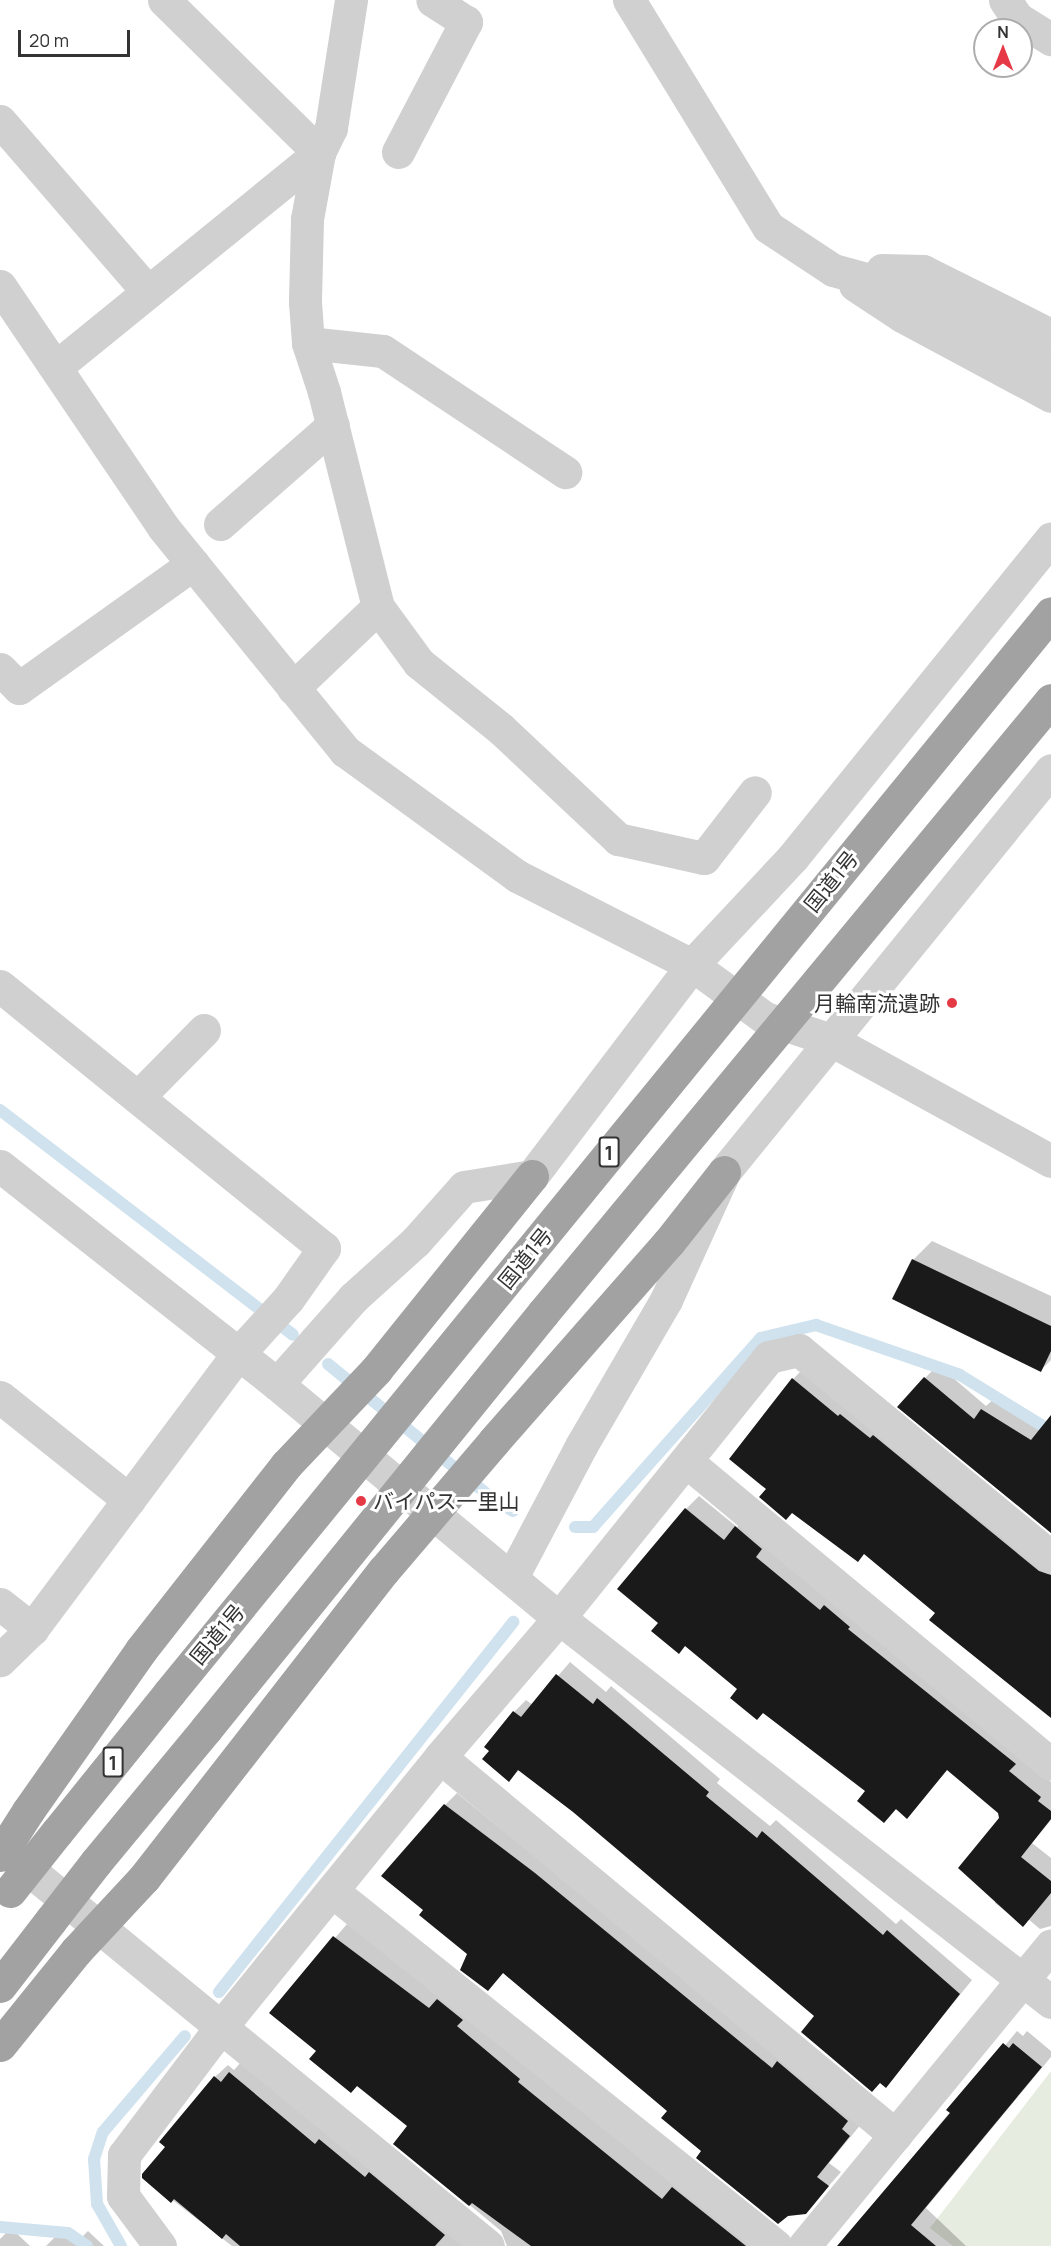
<!DOCTYPE html>
<html>
<head>
<meta charset="utf-8">
<style>
	body { margin:0 }
	#map { position:relative; width:1051px; height:2246px; overflow:hidden; background:#fff; font-family:Manrope,"Noto Sans JP",sans-serif }
	div>[style] { position:absolute }
	.green>* { inset:0; background:#e6ecdf }
	.shadow>* { inset:0; background:#0003 }
	.stream>* { height:12px; margin:-6px; padding:0 6px; transform-origin:6px; border-radius:6px; background:#cfe2ee }
	.building>* { inset:0; background:#1a1a1a }
	.minor>* { height:33px; margin:-16.5px; padding:0 16.5px; transform-origin:16.5px; border-radius:16.5px; background:#d0d0d0 }
	.tertiary>* { height:33px; margin:-16.5px; padding:0 16.5px; transform-origin:16.5px; border-radius:16.5px; background:#d0d0d0 }
	.trunk>* { height:33px; margin:-16.5px; padding:0 16.5px; transform-origin:16.5px; border-radius:16.5px; background:#a2a2a2 }
	.trunk-bridge>* { height:33px; margin:-16.5px; padding:0 16.5px; transform-origin:16.5px; border-radius:16.5px; background:#a2a2a2 }
	.dots>* { width:16px; height:16px; translate:-50% -50%; box-sizing:border-box; border:3px solid #fff; border-radius:50% }
	span { translate:-50% -50%; white-space:nowrap; text-align:center; line-height:1.15; -webkit-text-stroke:6px #fff; paint-order:stroke }
	.shield-label span { padding:2px 4px; background:#fff; border:2px solid; border-radius:4px; -webkit-text-stroke-width:0 }
	.shield-label { font-size:20px; color:#333; font-weight:700 }
	.street-label { font-size:21px; color:#333 }
	.poi-label { font-size:21px; color:#333 }
	.right { translate:-100% -50%; text-align:right }
	.left { translate:0 -50%; text-align:left }
	.north { position:absolute; left:973px; top:18px; width:60px; height:60px; box-sizing:border-box; background:#fff; border:2px solid #adadad; border-radius:50%; rotate:0deg; font-size:16px; font-weight:700; line-height:24px; text-align:center; color:#333 }
	.north::after { content:''; display:block; margin:auto; width:21px; height:27px; background:#e63946; clip-path:polygon(50% 0,100% 100%,50% 72%,0 100%) }
	.scale { position:absolute; left:18px; top:30px; width:112px; height:27px; box-sizing:border-box; border:3px solid #333; border-top:0; padding-left:8px; font-size:18px; line-height:21px; white-space:nowrap; color:#333; -webkit-text-stroke:4px #fff; paint-order:stroke }
</style>
</head>
<body>
<div id="map">
	<div class="green">
		<i style="clip-path:polygon(1051px 2071px,1051px 2246px,953px 2246px,930px 2228px)"></i>
	</div>
	<div class="shadow">
		<i style="clip-path:polygon(932px 1241px,1051px 1296px,1051px 1360px,1041px 1370px,913px 1260px)"></i>
		<i style="clip-path:polygon(938px 1365px,986px 1406px,996px 1397px,1045px 1428px,1051px 1424px,1051px 1531px,925px 1378px)"></i>
		<i style="clip-path:polygon(806px 1366px,1051px 1558px,1051px 1716px,938px 1612px,864px 1553px,768px 1489px,793px 1379px)"></i>
		<i style="clip-path:polygon(699px 1496px,737px 1527px,749px 1515px,1051px 1782px,1051px 1820px,1032px 1843px,1051px 1858px,1051px 1926px,1040px 1929px,1028px 1919px,1023px 1925px,995px 1903px,1000px 1812px,948px 1769px,907px 1817px,868px 1791px,660px 1622px,686px 1509px)"></i>
		<i style="clip-path:polygon(570px 1662px,606px 1692px,611px 1686px,720px 1779px,717px 1783px,770px 1826px,776px 1820px,896px 1924px,901px 1919px,972px 1980px,886px 2086px,816px 2016px,574px 1811px,519px 1770px,509px 1780px,514px 1712px,526px 1700px,533px 1705px)"></i>
		<i style="clip-path:polygon(457px 1793px,862px 2123px,829px 2163px,841px 2172px,805px 2213px,788px 2214px,704px 2151px,669px 2111px,504px 1972px,488px 1989px,469px 1953px,425px 1910px,445px 1805px)"></i>
		<i style="clip-path:polygon(347px 1924px,442px 1995px,755px 2246px,507px 2246px,501px 2231px,395px 2143px,409px 2126px,271px 2013px)"></i>
		<i style="clip-path:polygon(1017px 2031px,1023px 2036px,1027px 2031px,1051px 2051px,1051px 2057px,926px 2208px,966px 2246px,839px 2246px)"></i>
		<i style="clip-path:polygon(243px 2060px,487px 2246px,232px 2246px,144px 2178px,215px 2077px,228px 2065px,234px 2070px)"></i>
		<i style="clip-path:polygon(11px 2228px,30px 2246px,0 2246px,0 2239px)"></i>
		<i style="clip-path:polygon(62px 2230px,76px 2243px,88px 2231px,104px 2246px,46px 2246px)"></i>
	</div>
	<div class="stream">
		<i style="left:0;top:1110px;width:369px;rotate:37.5deg"></i>
		<i style="left:328px;top:1364px;width:215px;rotate:39.3deg"></i>
		<i style="left:494px;top:1500px;width:22px;rotate:30deg"></i>
		<i style="left:575px;top:1527px;width:18px"></i>
		<i style="left:593px;top:1527px;width:253px;rotate:-48.4deg"></i>
		<i style="left:761px;top:1338px;width:57px;rotate:-13.3deg"></i>
		<i style="left:816px;top:1325px;width:152px;rotate:19.1deg"></i>
		<i style="left:960px;top:1375px;width:107px;rotate:31.6deg"></i>
		<i style="left:219px;top:1992px;width:473px;rotate:-51.5deg"></i>
		<i style="left:0;top:2227px;width:68px;rotate:5deg"></i>
		<i style="left:68px;top:2233px;width:23px;rotate:34deg"></i>
		<i style="left:121px;top:2246px;width:48px;rotate:-119.7deg"></i>
		<i style="left:97px;top:2204px;width:45px;rotate:-93.8deg"></i>
		<i style="left:94px;top:2159px;width:28px;rotate:-72deg"></i>
		<i style="left:103px;top:2132px;width:126px;rotate:-49.5deg"></i>
	</div>
	<div class="building">
		<i style="clip-path:polygon(912px 1259px,1051px 1326px,1051px 1351px,1041px 1372px,892px 1299px)"></i>
		<i style="clip-path:polygon(924px 1377px,974px 1419px,981px 1409px,1031px 1440px,1051px 1415px,1051px 1533px,897px 1407px)"></i>
		<i style="clip-path:polygon(792px 1378px,838px 1416px,840px 1414px,870px 1438px,873px 1435px,1039px 1571px,1051px 1575px,1051px 1718px,929px 1620px,935px 1613px,864px 1554px,858px 1562px,792px 1513px,786px 1520px,759px 1497px,766px 1489px,729px 1459px)"></i>
		<i style="clip-path:polygon(685px 1508px,724px 1540px,735px 1526px,762px 1549px,756px 1557px,820px 1610px,824px 1605px,850px 1627px,848px 1629px,1016px 1764px,1009px 1771px,1041px 1797px,1038px 1801px,1051px 1811px,1051px 1819px,1021px 1857px,1051px 1881px,1051px 1893px,1023px 1927px,958px 1868px,999px 1818px,998px 1813px,947px 1770px,907px 1819px,896px 1809px,884px 1823px,857px 1801px,865px 1791px,763px 1713px,757px 1720px,730px 1698px,737px 1689px,685px 1646px,679px 1654px,651px 1631px,658px 1623px,617px 1589px)"></i>
		<i style="clip-path:polygon(556px 1674px,593px 1704px,597px 1698px,709px 1792px,706px 1796px,757px 1838px,762px 1831px,883px 1935px,887px 1930px,960px 1994px,886px 2088px,880px 2083px,872px 2092px,801px 2032px,814px 2016px,573px 1812px,518px 1770px,509px 1782px,482px 1759px,489px 1751px,484px 1747px,513px 1711px,521px 1717px)"></i>
		<i style="clip-path:polygon(444px 1804px,535px 1873px,772px 2068px,777px 2061px,848px 2121px,842px 2129px,850px 2136px,817px 2177px,829px 2186px,806px 2214px,788px 2216px,778px 2224px,696px 2158px,701px 2151px,661px 2118px,667px 2111px,503px 1973px,488px 1991px,460px 1970px,467px 1954px,419px 1915px,423px 1910px,381px 1876px)"></i>
		<i style="clip-path:polygon(333px 1936px,429px 2008px,437px 1999px,463px 2020px,457px 2026px,520px 2079px,518px 2082px,662px 2199px,672px 2187px,746px 2246px,531px 2246px,472px 2203px,469px 2206px,393px 2144px,407px 2126px,357px 2086px,351px 2093px,309px 2059px,316px 2051px,269px 2013px)"></i>
		<i style="clip-path:polygon(1003px 2043px,1009px 2048px,1013px 2043px,1042px 2067px,911px 2225px,936px 2246px,837px 2246px,950px 2113px,946px 2110px)"></i>
		<i style="clip-path:polygon(229px 2072px,315px 2144px,319px 2139px,365px 2177px,369px 2172px,445px 2235px,435px 2246px,240px 2246px,226px 2234px,222px 2239px,174px 2199px,171px 2203px,142px 2178px,142px 2174px,165px 2147px,159px 2142px,214px 2076px,221px 2082px)"></i>
	</div>
	<div class="minor">
		<i style="left:164px;top:0;width:218px;rotate:44.6deg"></i>
		<i style="left:351px;top:0;width:130px;rotate:98.9deg"></i>
		<i style="left:331px;top:128px;width:28px;rotate:116deg"></i>
		<i style="left:319px;top:153px;width:67px;rotate:100.3deg"></i>
		<i style="left:307px;top:219px;width:83px;rotate:91.4deg"></i>
		<i style="left:305px;top:302px;width:41px;rotate:85.8deg"></i>
		<i style="left:308px;top:343px;width:52px;rotate:71.9deg"></i>
		<i style="left:324px;top:392px;width:222px;rotate:75.9deg"></i>
		<i style="left:378px;top:607px;width:69px;rotate:53.8deg"></i>
		<i style="left:419px;top:663px;width:105px;rotate:38.8deg"></i>
		<i style="left:501px;top:729px;width:161px;rotate:43.2deg"></i>
		<i style="left:618px;top:839px;width:88px;rotate:12.5deg"></i>
		<i style="left:704px;top:858px;width:83px;rotate:-52.3deg"></i>
		<i style="left:629px;top:0;width:266px;rotate:58.5deg"></i>
		<i style="left:768px;top:227px;width:78px;rotate:33.5deg"></i>
		<i style="left:833px;top:270px;width:81px;rotate:15.1deg"></i>
		<i style="left:911px;top:291px;width:160px;rotate:28.8deg"></i>
		<i style="left:1005px;top:0;width:22px;rotate:56deg"></i>
		<i style="left:1017px;top:18px;width:40px;rotate:32deg"></i>
		<i style="left:0;top:121px;width:226px;rotate:49.1deg"></i>
		<i style="left:398px;top:152px;width:147px;rotate:-62.4deg"></i>
		<i style="left:466px;top:22px;width:40px;rotate:-147.1deg"></i>
		<i style="left:882px;top:270px;width:41px;rotate:1.4deg"></i>
		<i style="left:923px;top:271px;width:143px;rotate:26.6deg"></i>
		<i style="left:855px;top:285px;width:56px;rotate:33.4deg"></i>
		<i style="left:902px;top:316px;width:169px;rotate:28.2deg"></i>
		<i style="left:308px;top:343px;width:75px;rotate:6.1deg"></i>
		<i style="left:383px;top:351px;width:219px;rotate:33.6deg"></i>
		<i style="left:57px;top:366px;width:338px;rotate:-39.1deg"></i>
		<i style="left:220px;top:524px;width:150px;rotate:-41.2deg"></i>
		<i style="left:0;top:669px;width:27px;rotate:45deg"></i>
		<i style="left:19px;top:688px;width:214px;rotate:-35.5deg"></i>
		<i style="left:293px;top:688px;width:117px;rotate:-43.6deg"></i>
		<i style="left:0;top:986px;width:417px;rotate:39deg"></i>
		<i style="left:324px;top:1248px;width:62px;rotate:125.2deg"></i>
		<i style="left:288px;top:1299px;width:76px;rotate:132.3deg"></i>
		<i style="left:237px;top:1355px;width:342px;rotate:126.8deg"></i>
		<i style="left:32px;top:1629px;width:45px;rotate:135.9deg"></i>
		<i style="left:138px;top:1097px;width:94px;rotate:-45.4deg"></i>
		<i style="left:277px;top:1384px;width:115px;rotate:-48.5deg"></i>
		<i style="left:353px;top:1298px;width:85px;rotate:-42.1deg"></i>
		<i style="left:416px;top:1241px;width:72px;rotate:-48.4deg"></i>
		<i style="left:464px;top:1187px;width:69px;rotate:-9.2deg"></i>
		<i style="left:532px;top:1176px;width:265px;rotate:-52.8deg"></i>
		<i style="left:692px;top:965px;width:148px;rotate:-46.9deg"></i>
		<i style="left:793px;top:857px;width:410px;rotate:-51deg"></i>
		<i style="left:0;top:1397px;width:165px;rotate:38.6deg"></i>
		<i style="left:686px;top:1461px;width:474px;rotate:39.7deg"></i>
		<i style="left:512px;top:1577px;width:148px;rotate:-62.2deg"></i>
		<i style="left:581px;top:1446px;width:169px;rotate:-59.8deg"></i>
		<i style="left:666px;top:1300px;width:141px;rotate:-65.6deg"></i>
		<i style="left:724px;top:1172px;width:518px;rotate:-50.87deg"></i>
		<i style="left:0;top:1604px;width:41px;rotate:38deg"></i>
		<i style="left:440px;top:1757px;width:592px;rotate:39.72deg"></i>
		<i style="left:6px;top:1851px;width:623px;rotate:39.33deg"></i>
		<i style="left:332px;top:1891px;width:568px;rotate:38.64deg"></i>
		<i style="left:160px;top:2246px;width:62px;rotate:-126.5deg"></i>
		<i style="left:123px;top:2196px;width:41px;rotate:-88.6deg"></i>
		<i style="left:124px;top:2155px;width:159px;rotate:-52.9deg"></i>
		<i style="left:220px;top:2028px;width:349px;rotate:-50.9deg"></i>
		<i style="left:440px;top:1757px;width:183px;rotate:-49.4deg"></i>
		<i style="left:559px;top:1618px;width:335px;rotate:-51.2deg"></i>
		<i style="left:769px;top:1357px;width:31px;rotate:-13deg"></i>
		<i style="left:799px;top:1350px;width:326px;rotate:39.4deg"></i>
		<i style="left:804px;top:2246px;width:389px;rotate:-50.6deg"></i>
	</div>
	<div class="tertiary">
		<i style="left:0;top:286px;width:291px;rotate:55.9deg"></i>
		<i style="left:163px;top:527px;width:289px;rotate:50.9deg"></i>
		<i style="left:345px;top:751px;width:213px;rotate:36deg"></i>
		<i style="left:517px;top:876px;width:196px;rotate:27deg"></i>
		<i style="left:692px;top:965px;width:90px;rotate:36deg"></i>
		<i style="left:765px;top:1018px;width:70px;rotate:18.4deg"></i>
		<i style="left:831px;top:1040px;width:251px;rotate:28.8deg"></i>
		<i style="left:0;top:1166px;width:352px;rotate:38.2deg"></i>
		<i style="left:277px;top:1384px;width:366px;rotate:39.7deg"></i>
		<i style="left:559px;top:1618px;width:624px;rotate:37.97deg"></i>
	</div>
	<div class="trunk">
		<i style="left:376px;top:1370px;width:249px;rotate:-51.2deg"></i>
		<i style="left:494px;top:1441px;width:265px;rotate:-48.7deg"></i>
		<i style="left:669px;top:1242px;width:89px;rotate:-51.8deg"></i>
		<i style="left:28px;top:1811px;width:197px;rotate:-54.9deg"></i>
		<i style="left:141px;top:1650px;width:235px;rotate:-51.9deg"></i>
		<i style="left:57px;top:1832px;width:179px;rotate:-51.1deg"></i>
		<i style="left:96px;top:1862px;width:173px;rotate:-50.4deg"></i>
		<i style="left:144px;top:1878px;width:390px;rotate:-52.1deg"></i>
		<i style="left:0;top:1986px;width:83px;rotate:-52.3deg"></i>
		<i style="left:0;top:2045px;width:121px;rotate:-51deg"></i>
	</div>
	<div class="trunk-bridge">
		<i style="left:286px;top:1465px;width:131px;rotate:-46.5deg"></i>
		<i style="left:384px;top:1570px;width:170px;rotate:-49.5deg"></i>
		<i style="left:169px;top:1693px;width:1394px;rotate:-50.76deg"></i>
		<i style="left:206px;top:1729px;width:535px;rotate:-50.99deg"></i>
		<i style="left:543px;top:1313px;width:796px;rotate:-50.35deg"></i>
		<i style="left:0;top:1855px;width:52px;rotate:-57.5deg"></i>
		<i style="left:10px;top:1891px;width:75px;rotate:-51.5deg"></i>
		<i style="left:51px;top:1920px;width:73px;rotate:-52.2deg"></i>
		<i style="left:76px;top:1951px;width:100px;rotate:-47deg"></i>
	</div>
	<div class="dots">
		<i style="left:952px;top:1003px;background:#e63946"></i>
		<i style="left:361px;top:1501px;background:#e63946"></i>
	</div>
	<div class="shield-label">
		<span style="left:609px;top:1152px">1</span>
		<span style="left:113px;top:1762px">1</span>
	</div>
	<div class="street-label">
		<span style="left:831px;top:881px;rotate:-51deg">国道1号</span>
		<span style="left:525px;top:1258px;rotate:-51deg">国道1号</span>
		<span style="left:217px;top:1634px;rotate:-50deg">国道1号</span>
	</div>
	<div class="poi-label">
		<span class="right" style="left:940px;top:1003px">月輪南流遺跡</span>
		<span class="left" style="left:373px;top:1501px">バイパス一里山</span>
	</div>
	<div class="north">N</div>
	<div class="scale">20 m</div>
</div>
</body>
</html>
